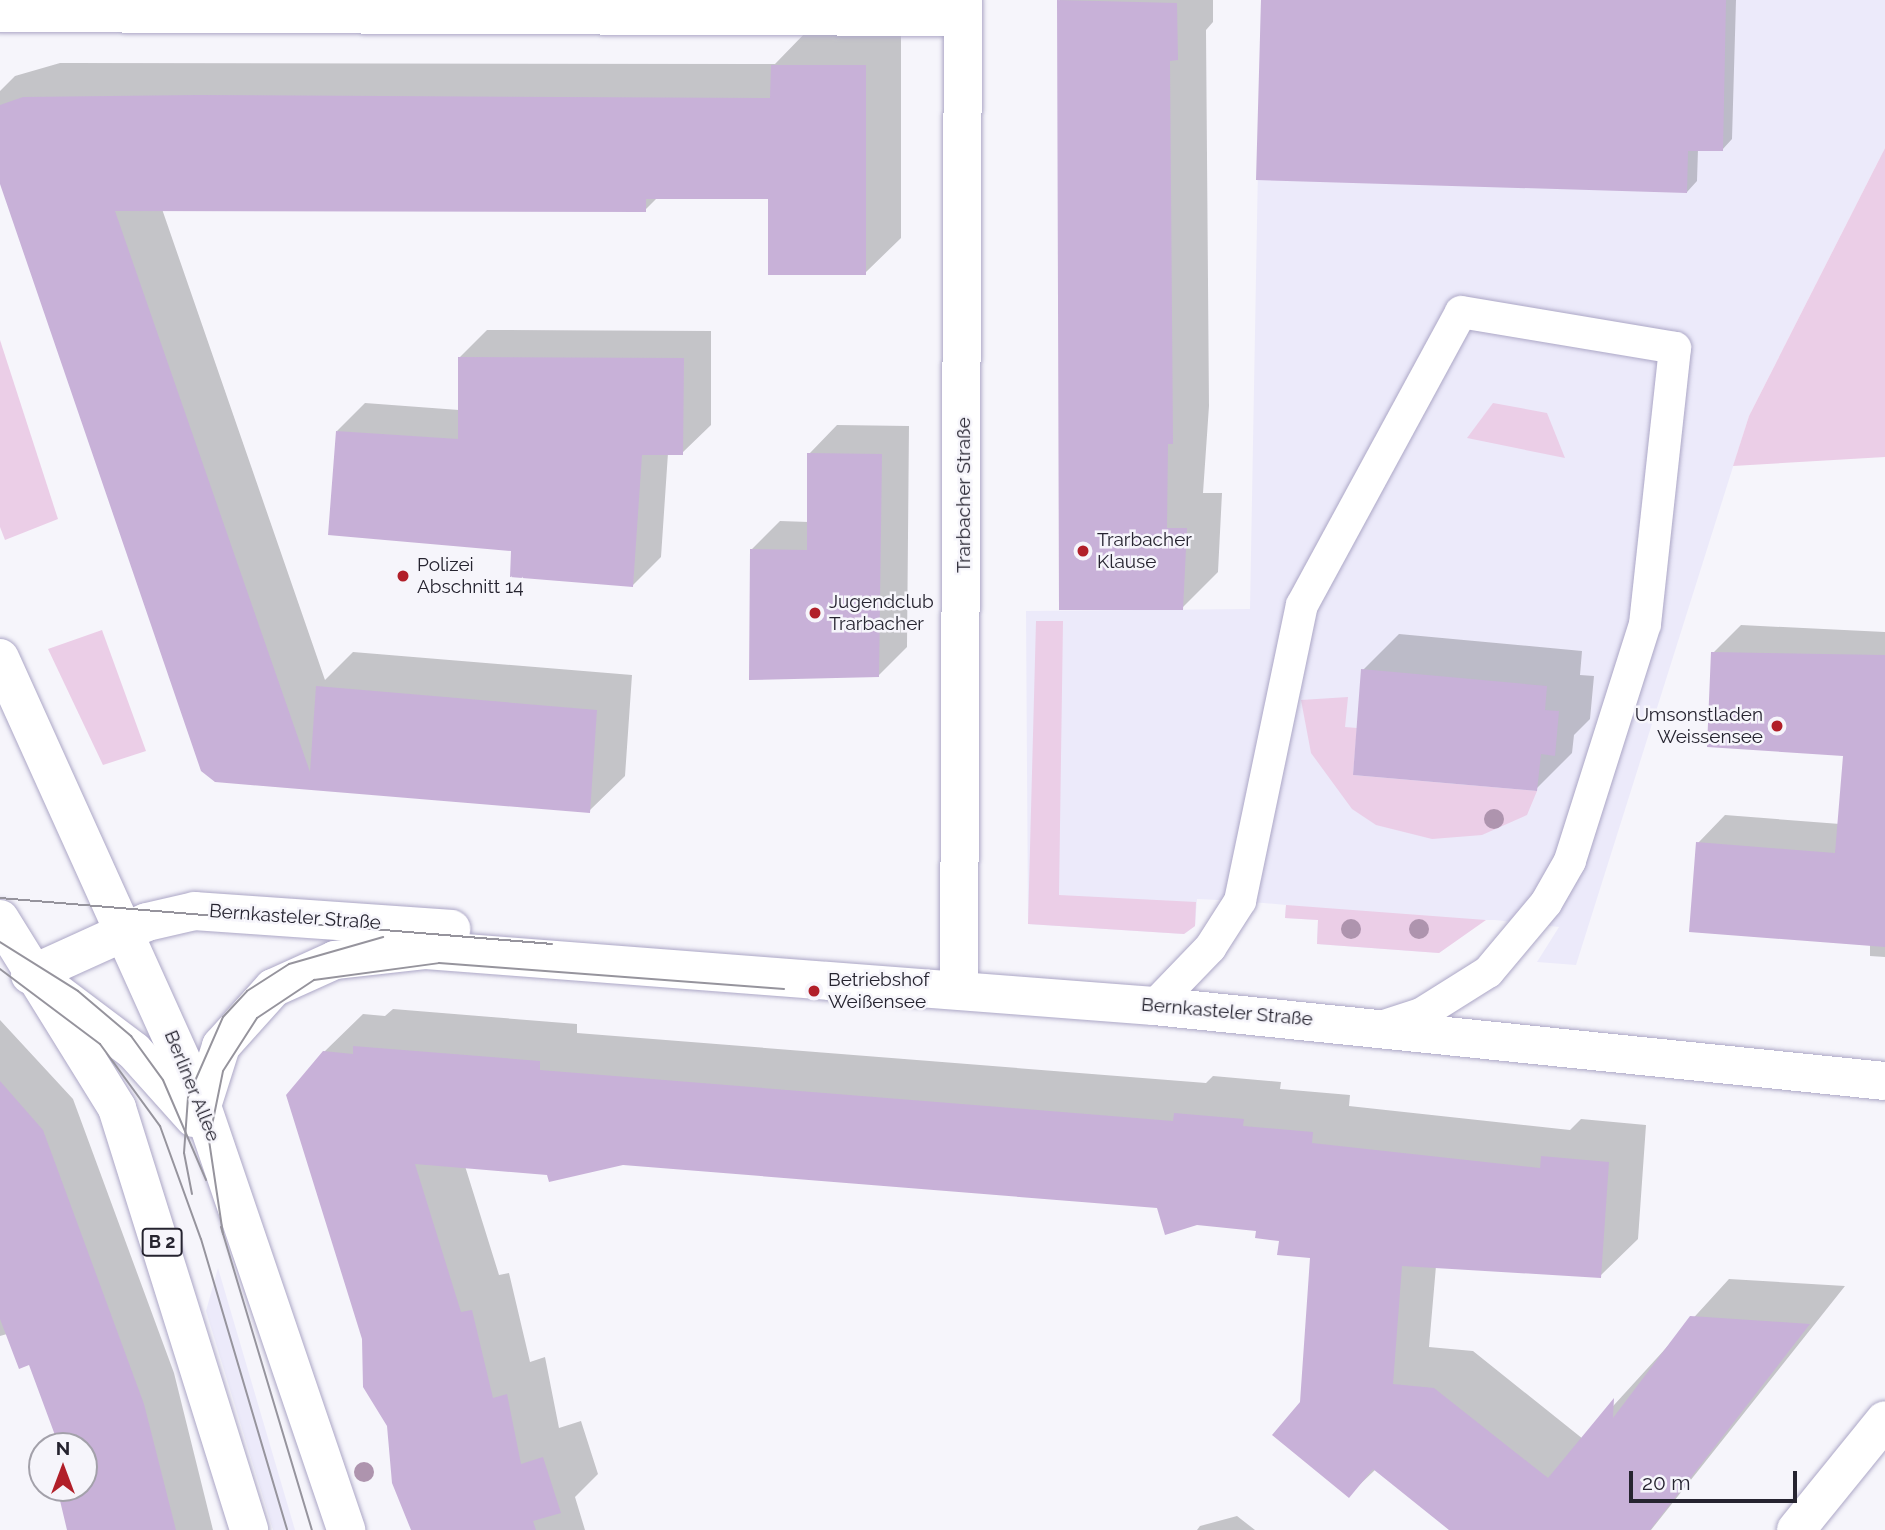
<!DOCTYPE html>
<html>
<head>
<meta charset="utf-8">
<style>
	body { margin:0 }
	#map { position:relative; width:1885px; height:1530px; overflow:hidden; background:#f6f5fb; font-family:Raleway,sans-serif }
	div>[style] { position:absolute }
	.built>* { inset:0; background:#eceafa }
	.green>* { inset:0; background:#ebcee7 }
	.shadow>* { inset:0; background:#0003 }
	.building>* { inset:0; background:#c8b1d8 }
	.roads { filter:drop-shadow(0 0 2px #aca7c6) drop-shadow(0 0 2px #aca7c6) }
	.service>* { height:32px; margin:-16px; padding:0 16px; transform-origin:16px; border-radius:16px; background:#fff }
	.minor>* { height:38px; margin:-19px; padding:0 19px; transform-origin:19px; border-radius:19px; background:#fff }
	.primary>* { height:38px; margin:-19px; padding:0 19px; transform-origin:19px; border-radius:19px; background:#fff }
	.tram>* { height:2px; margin:-1px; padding:0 1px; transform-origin:1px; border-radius:1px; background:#96949d }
	.trees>* { width:20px; height:20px; margin:-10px; border-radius:50%; background:#ae94ae }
	.dots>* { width:19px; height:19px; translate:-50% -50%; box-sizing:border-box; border:4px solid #f6f5fb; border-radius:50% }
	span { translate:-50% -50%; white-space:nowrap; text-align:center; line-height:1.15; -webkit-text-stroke:5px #f6f5fb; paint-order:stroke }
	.shield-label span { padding:2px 5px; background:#f6f5fb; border:2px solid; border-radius:5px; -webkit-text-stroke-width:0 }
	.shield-label { font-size:18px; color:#262430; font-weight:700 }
	.street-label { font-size:19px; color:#262430 }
	.poi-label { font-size:19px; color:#262430 }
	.left { translate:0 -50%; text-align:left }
	.right { translate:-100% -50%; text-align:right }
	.north { position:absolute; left:28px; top:1432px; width:70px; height:70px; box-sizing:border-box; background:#f6f5fb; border:2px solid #a3a1aa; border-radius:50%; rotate:0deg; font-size:19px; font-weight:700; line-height:28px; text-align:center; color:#262430 }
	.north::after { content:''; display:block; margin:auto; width:24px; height:32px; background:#b11f29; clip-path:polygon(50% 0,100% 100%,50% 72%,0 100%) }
	.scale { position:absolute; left:1629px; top:1471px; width:168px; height:32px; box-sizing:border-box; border:4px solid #262430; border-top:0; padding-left:9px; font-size:21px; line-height:24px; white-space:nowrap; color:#262430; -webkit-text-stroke:5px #f6f5fb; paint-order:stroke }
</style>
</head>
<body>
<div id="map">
	<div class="built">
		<i style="clip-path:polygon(1261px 0,1885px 0,1885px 148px,1749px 416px,1576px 965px,1537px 962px,1559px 927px,1495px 920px,1485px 920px,1439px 953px,1317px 944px,1318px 920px,1285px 918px,1286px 905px,1240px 901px,1197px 899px,1195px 926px,1184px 934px,1028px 924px,1026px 611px,1250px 609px)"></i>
		<i style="clip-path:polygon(218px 1268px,295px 1530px,273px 1530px,206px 1311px)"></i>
	</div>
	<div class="green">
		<i style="clip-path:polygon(1885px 148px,1885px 457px,1733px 466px,1749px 416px)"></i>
		<i style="clip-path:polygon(0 340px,58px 519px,5px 540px,0 527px)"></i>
		<i style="clip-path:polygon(1493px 403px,1547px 413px,1565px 458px,1467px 438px)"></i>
		<i style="clip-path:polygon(1036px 621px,1063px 621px,1059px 895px,1196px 902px,1195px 926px,1184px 934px,1028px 924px)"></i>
		<i style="clip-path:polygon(102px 630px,146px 751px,103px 765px,48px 649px)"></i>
		<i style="clip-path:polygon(1348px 697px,1345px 727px,1357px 728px,1353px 775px,1537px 791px,1527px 815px,1482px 835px,1432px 839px,1376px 825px,1352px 809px,1311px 753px,1301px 700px)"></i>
		<i style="clip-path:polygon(1286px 905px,1486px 920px,1439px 953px,1317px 944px,1318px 920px,1285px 918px)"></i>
	</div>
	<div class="shadow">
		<i style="clip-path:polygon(1060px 0,1213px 0,1213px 22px,1206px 30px,1209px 406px,1203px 493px,1222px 493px,1218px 572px,1182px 608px,1061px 608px)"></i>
		<i style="clip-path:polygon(1262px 0,1736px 0,1732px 139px,1722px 150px,1698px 149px,1697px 181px,1687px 192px)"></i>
		<i style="clip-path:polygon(808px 30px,901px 30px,901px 238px,865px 273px,770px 197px,658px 197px,645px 210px,162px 209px,325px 680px,353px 652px,632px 675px,625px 776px,589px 811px,215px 780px,0 173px,0 91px,15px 76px,60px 63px,775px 64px)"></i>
		<i style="clip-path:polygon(487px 330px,711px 331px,711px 425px,682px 453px,668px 453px,661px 557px,633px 585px,513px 549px,337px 431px,365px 403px,459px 410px,459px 358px)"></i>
		<i style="clip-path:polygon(837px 425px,909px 426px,907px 647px,879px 675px,752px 549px,780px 521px,809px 522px,809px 454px)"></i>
		<i style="clip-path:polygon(1741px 625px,1885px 632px,1885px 957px,1870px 956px,1870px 944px,1698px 843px,1725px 815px,1840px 824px,1845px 755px,1713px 653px)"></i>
		<i style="clip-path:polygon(1399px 634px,1582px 651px,1580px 675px,1594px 676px,1590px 719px,1574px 735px,1572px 753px,1536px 789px,1363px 670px)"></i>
		<i style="clip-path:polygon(393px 1009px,577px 1024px,577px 1033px,1206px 1083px,1213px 1076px,1281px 1082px,1280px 1089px,1350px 1095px,1349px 1106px,1570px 1130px,1581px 1119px,1646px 1125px,1638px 1239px,1600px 1276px,1436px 1266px,1429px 1347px,1473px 1351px,1583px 1439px,1729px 1279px,1845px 1286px,1651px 1530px,1451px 1530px,1376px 1469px,1349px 1495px,1301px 1403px,1312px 1257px,1258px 1229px,1158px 1207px,623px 1164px,549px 1173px,465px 1166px,499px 1275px,509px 1273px,530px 1362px,545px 1357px,559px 1428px,581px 1421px,598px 1474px,575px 1497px,585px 1530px,416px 1530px,364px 1339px,324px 1052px,363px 1014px,385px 1016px)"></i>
		<i style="clip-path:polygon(0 1020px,73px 1099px,174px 1373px,213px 1530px,86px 1530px,74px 1488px,84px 1488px,84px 1446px,63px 1446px,30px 1362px,7px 1334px,0 1336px)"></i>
		<i style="clip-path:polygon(1237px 1516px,1255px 1530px,1197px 1530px,1200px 1526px)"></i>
	</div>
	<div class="building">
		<i style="clip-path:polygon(1057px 0,1177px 3px,1178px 60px,1170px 61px,1173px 444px,1168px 444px,1167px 528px,1187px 528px,1183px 610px,1059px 610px)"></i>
		<i style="clip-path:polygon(1261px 0,1726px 0,1723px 151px,1688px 151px,1687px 193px,1256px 180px)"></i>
		<i style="clip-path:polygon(771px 65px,866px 65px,866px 275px,768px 275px,768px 199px,646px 199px,646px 212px,115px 211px,310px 772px,316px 686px,597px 710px,590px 813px,215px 782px,201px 771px,0 184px,0 105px,23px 97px,198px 95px,770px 98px)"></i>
		<i style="clip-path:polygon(458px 357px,684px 358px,683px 455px,642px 455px,633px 587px,510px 577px,511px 551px,328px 535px,336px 431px,458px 439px)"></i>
		<i style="clip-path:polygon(807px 453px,882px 454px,879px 677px,749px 680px,750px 549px,807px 550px)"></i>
		<i style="clip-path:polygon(1711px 652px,1885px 655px,1885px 947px,1689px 932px,1696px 842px,1835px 853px,1843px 756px,1707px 747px)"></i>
		<i style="clip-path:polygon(1361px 669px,1547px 686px,1545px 710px,1559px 711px,1555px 756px,1541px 754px,1537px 791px,1353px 775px)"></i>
		<i style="clip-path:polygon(353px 1046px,540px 1061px,540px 1070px,1173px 1121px,1174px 1113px,1244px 1119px,1243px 1126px,1313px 1132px,1312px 1143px,1540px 1168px,1541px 1156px,1609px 1162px,1601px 1278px,1402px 1266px,1393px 1384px,1434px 1388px,1548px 1478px,1614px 1398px,1613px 1418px,1690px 1316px,1810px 1324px,1650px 1530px,1449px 1530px,1373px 1469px,1349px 1498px,1272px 1435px,1300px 1402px,1310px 1258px,1277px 1255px,1279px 1241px,1255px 1238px,1256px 1231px,1197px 1225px,1165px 1235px,1157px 1208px,623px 1165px,549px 1182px,547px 1175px,415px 1164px,461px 1312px,472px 1310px,493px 1398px,507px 1394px,521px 1464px,543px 1457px,561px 1513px,533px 1521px,536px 1530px,411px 1530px,392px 1483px,387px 1426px,363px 1387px,362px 1339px,286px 1095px,323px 1051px,353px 1054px)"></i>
		<i style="clip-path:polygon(0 1081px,43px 1130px,144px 1404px,176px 1530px,67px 1530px,57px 1488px,84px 1488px,84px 1446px,59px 1446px,29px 1365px,19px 1369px,0 1319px)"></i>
	</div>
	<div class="roads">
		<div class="service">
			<i style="left:1154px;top:1006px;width:81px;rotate:-46deg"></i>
			<i style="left:1210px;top:948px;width:56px;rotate:-57.4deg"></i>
			<i style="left:1240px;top:901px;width:302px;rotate:-78.2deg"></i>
			<i style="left:1302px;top:605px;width:333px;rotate:-61.5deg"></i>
			<i style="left:1461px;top:312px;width:217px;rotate:9.5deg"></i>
			<i style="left:1675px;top:348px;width:278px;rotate:96.2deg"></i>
			<i style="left:1645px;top:624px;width:249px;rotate:107.6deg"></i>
			<i style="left:1570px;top:861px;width:48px;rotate:119.7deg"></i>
			<i style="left:1546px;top:903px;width:90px;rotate:130deg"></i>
			<i style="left:1488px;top:972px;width:79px;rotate:147.9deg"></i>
			<i style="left:1421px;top:1014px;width:42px;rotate:162deg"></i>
		</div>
		<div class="minor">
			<i style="left:0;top:13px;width:963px;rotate:0.24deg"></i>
			<i style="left:30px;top:975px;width:128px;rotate:-24.4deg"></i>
			<i style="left:147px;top:922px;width:49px;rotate:-12.9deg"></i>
			<i style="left:195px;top:911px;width:257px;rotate:4deg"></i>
			<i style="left:959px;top:990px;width:990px;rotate:-89.77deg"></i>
			<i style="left:202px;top:1106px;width:63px;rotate:-72.4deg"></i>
			<i style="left:221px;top:1046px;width:78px;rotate:-48.1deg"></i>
			<i style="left:273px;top:988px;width:68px;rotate:-24.3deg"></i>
			<i style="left:335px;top:960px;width:92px;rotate:-6.3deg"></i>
			<i style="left:426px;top:950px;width:730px;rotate:4.4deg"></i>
			<i style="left:1154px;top:1006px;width:735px;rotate:5.86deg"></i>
			<i style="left:1796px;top:1530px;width:141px;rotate:-51deg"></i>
		</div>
		<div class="primary">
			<i style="left:0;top:658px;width:491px;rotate:65.7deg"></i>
			<i style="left:202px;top:1106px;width:448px;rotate:71.2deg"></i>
			<i style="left:0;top:919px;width:222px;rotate:58.2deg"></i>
			<i style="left:117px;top:1108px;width:442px;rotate:72.6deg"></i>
			<i style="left:53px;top:990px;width:101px;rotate:37deg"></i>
			<i style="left:134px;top:1051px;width:90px;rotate:48.2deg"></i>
		</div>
	</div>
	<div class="tram">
		<i style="left:0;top:898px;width:554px;rotate:4.76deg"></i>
		<i style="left:0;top:942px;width:92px;rotate:32.1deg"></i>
		<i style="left:78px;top:991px;width:70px;rotate:40.3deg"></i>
		<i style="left:131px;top:1036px;width:54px;rotate:54deg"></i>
		<i style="left:163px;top:1080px;width:109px;rotate:66.7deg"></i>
		<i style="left:0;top:969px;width:125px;rotate:36.9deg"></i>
		<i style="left:100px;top:1044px;width:102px;rotate:53.8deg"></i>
		<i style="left:160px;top:1126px;width:120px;rotate:70.1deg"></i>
		<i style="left:201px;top:1239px;width:303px;rotate:73.5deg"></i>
		<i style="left:192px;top:1194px;width:42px;rotate:-101deg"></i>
		<i style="left:184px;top:1153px;width:56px;rotate:-85.9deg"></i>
		<i style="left:188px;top:1097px;width:87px;rotate:-66.4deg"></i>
		<i style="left:223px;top:1017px;width:35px;rotate:-47deg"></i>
		<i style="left:247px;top:991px;width:50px;rotate:-32.7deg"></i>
		<i style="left:289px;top:964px;width:98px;rotate:-16deg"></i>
		<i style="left:221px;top:1227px;width:316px;rotate:73.3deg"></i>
		<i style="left:223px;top:1234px;width:95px;rotate:-98.5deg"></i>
		<i style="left:209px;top:1140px;width:70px;rotate:-78.5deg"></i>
		<i style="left:223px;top:1071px;width:63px;rotate:-57.3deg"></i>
		<i style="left:257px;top:1018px;width:69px;rotate:-33.7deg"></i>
		<i style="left:314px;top:980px;width:126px;rotate:-7.7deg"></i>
		<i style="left:439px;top:963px;width:346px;rotate:4.3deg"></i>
	</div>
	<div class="trees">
		<i style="left:1494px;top:819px"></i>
		<i style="left:1351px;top:929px"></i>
		<i style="left:1419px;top:929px"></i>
		<i style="left:364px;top:1472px"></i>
	</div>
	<div class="dots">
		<i style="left:1083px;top:551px;background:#b11f29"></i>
		<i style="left:403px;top:576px;background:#b11f29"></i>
		<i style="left:815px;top:613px;background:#b11f29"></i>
		<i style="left:1777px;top:726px;background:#b11f29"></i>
		<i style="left:814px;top:991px;background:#b11f29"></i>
	</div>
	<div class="shield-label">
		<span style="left:162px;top:1242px">B 2</span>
	</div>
	<div class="street-label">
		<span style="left:964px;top:495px;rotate:-90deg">Trarbacher Straße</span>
		<span style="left:295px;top:917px;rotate:4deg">Bernkasteler Straße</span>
		<span style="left:1227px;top:1012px;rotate:5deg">Bernkasteler Straße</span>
		<span style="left:192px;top:1086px;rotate:68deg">Berliner Allee</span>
	</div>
	<div class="poi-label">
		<span class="left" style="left:1097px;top:551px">Trarbacher<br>Klause</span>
		<span class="left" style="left:417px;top:576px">Polizei<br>Abschnitt 14</span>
		<span class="left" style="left:829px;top:613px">Jugendclub<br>Trarbacher</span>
		<span class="right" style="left:1763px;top:726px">Umsonstladen<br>Weissensee</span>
		<span class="left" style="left:828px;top:991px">Betriebshof<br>Weißensee</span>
	</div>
	<div class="north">N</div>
	<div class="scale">20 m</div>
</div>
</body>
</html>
